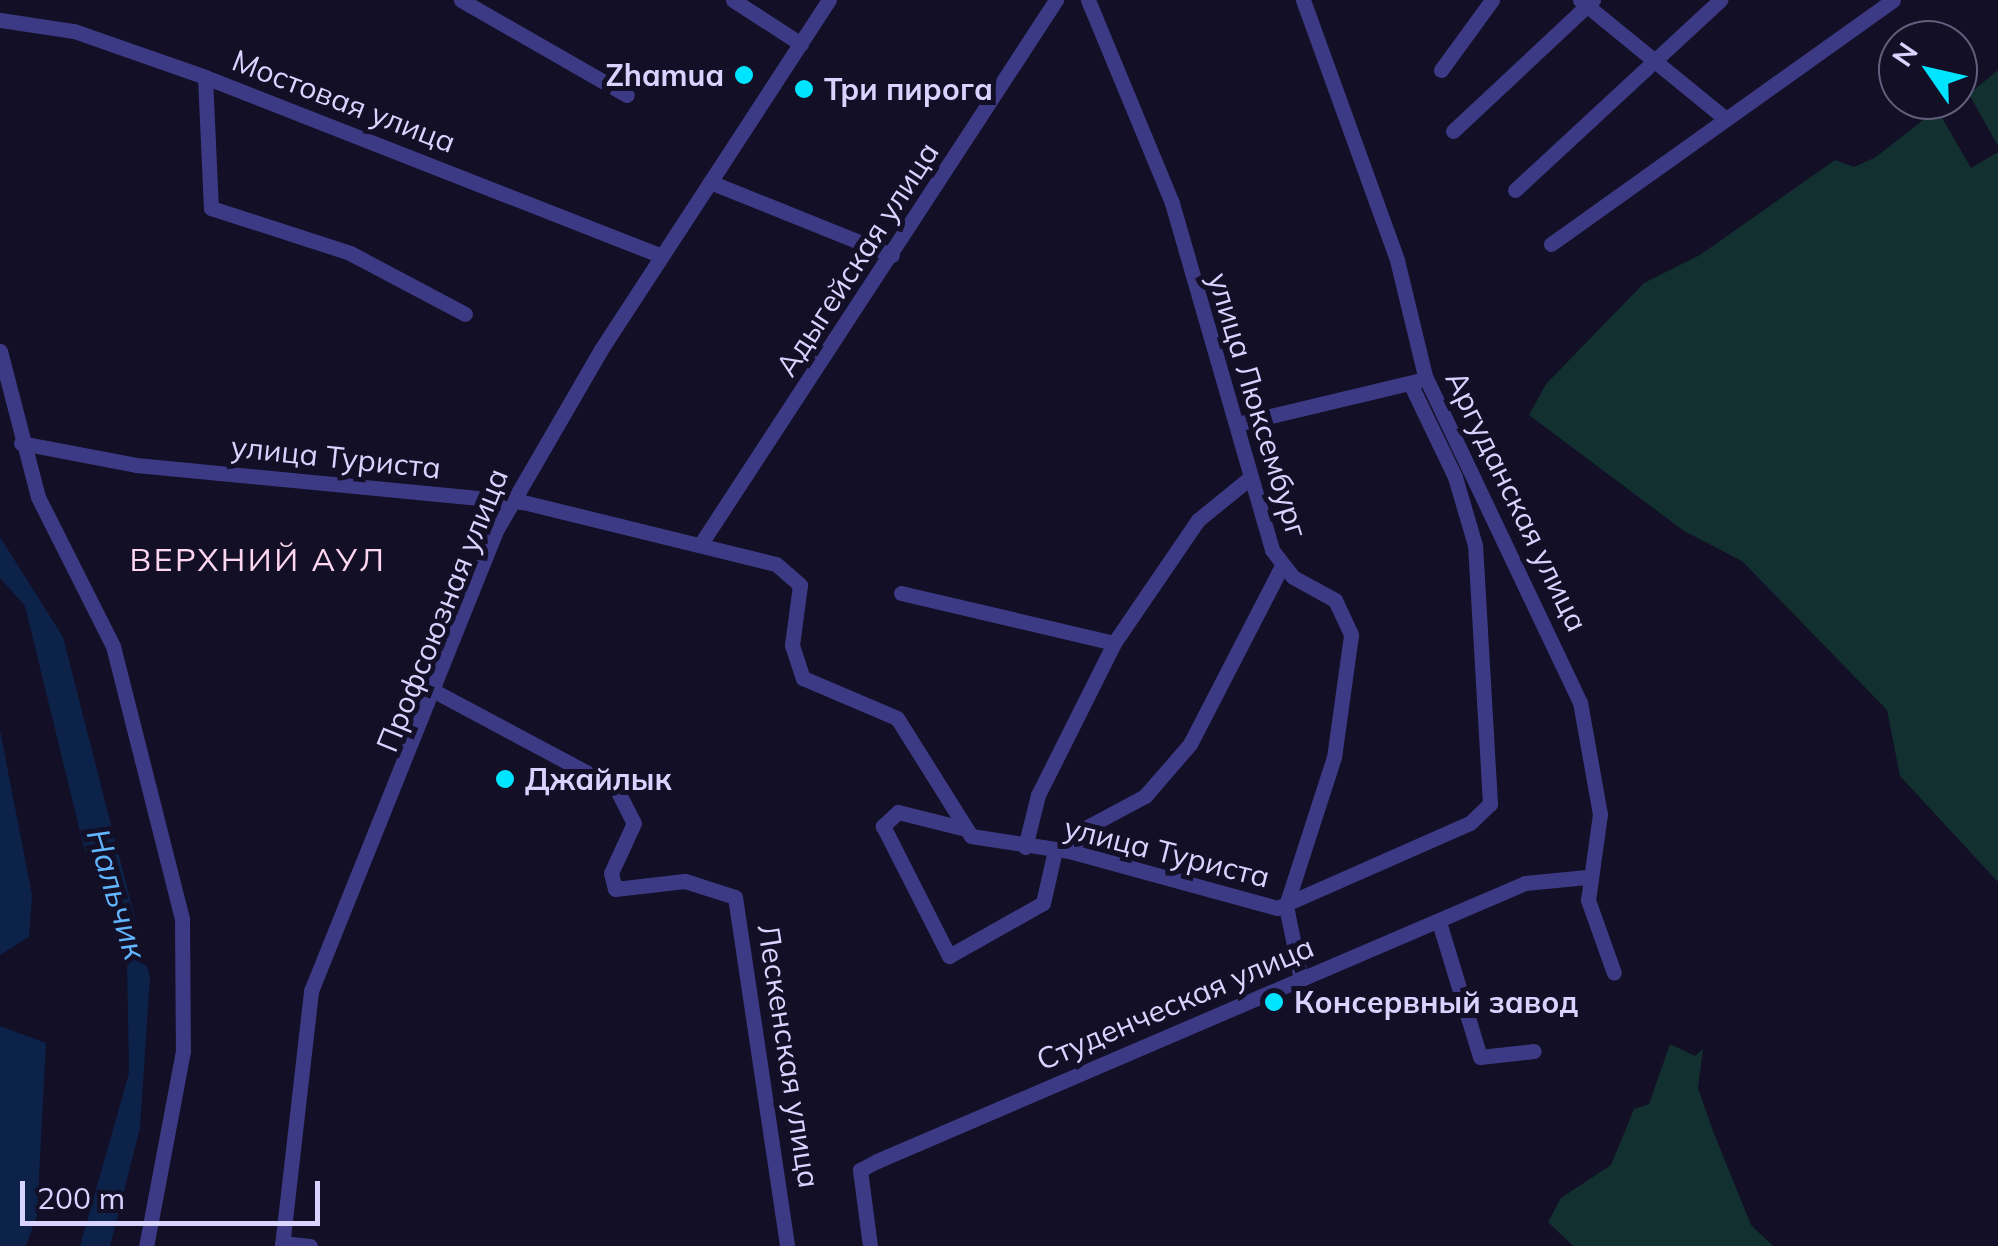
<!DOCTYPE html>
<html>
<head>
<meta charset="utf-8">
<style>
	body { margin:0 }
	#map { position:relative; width:1998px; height:1246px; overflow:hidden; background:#130f26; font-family:Mulish,sans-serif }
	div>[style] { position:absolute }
	.green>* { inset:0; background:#12302f }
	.water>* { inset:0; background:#0c2248 }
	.minor>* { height:15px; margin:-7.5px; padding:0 7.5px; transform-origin:7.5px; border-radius:7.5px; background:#3d3a85 }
	.dots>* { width:28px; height:28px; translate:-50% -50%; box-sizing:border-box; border:5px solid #130f26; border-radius:50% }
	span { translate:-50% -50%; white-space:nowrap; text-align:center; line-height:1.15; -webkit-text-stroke:10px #130f26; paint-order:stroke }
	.poi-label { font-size:30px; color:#d9d4ff; font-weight:700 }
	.right { translate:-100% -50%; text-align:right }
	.left { translate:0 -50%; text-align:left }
	.street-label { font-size:30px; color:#d9d4ff }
	.neighbourhood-label { font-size:32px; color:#ffd6f0; letter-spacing:2.5px }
	.water-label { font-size:32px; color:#62b6ff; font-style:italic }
	.north { position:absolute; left:1878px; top:20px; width:100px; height:100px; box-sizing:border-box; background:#130f26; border:2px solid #625e7d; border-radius:50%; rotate:304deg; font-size:28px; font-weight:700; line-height:40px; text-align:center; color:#d9d4ff }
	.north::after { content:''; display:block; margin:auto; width:35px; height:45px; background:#00e5ff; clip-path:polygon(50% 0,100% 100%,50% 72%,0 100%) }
	.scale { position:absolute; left:20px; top:1181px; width:300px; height:45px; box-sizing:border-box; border:5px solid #d9d4ff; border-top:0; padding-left:12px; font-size:30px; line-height:35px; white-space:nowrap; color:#d9d4ff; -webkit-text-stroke:8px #130f26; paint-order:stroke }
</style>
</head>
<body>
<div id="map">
	<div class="green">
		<i style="clip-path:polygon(1998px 70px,1998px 146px,1969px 94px)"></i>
		<i style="clip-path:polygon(1937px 109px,1971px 168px,1998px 152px,1998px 882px,1900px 776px,1887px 710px,1742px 561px,1684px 531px,1529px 415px,1546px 384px,1644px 283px,1700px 255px,1835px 160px,1854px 167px,1876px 157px)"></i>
		<i style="clip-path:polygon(1670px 1044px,1695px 1056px,1703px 1049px,1698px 1088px,1713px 1131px,1751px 1225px,1773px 1246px,1573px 1246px,1548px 1222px,1561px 1198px,1611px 1165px,1634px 1109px,1649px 1104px)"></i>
	</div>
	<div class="water">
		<i style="clip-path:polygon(0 537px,63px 637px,150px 977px,140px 1128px,110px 1246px,80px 1246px,129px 1073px,127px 961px,107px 887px,84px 848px,25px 606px,0 578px)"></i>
		<i style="clip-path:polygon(0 730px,32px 895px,29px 937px,0 955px)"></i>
		<i style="clip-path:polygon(0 1026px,46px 1043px,37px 1215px,26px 1246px,0 1246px)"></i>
	</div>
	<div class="minor">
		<i style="left:461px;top:0;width:191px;rotate:29.8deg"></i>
		<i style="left:733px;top:0;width:81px;rotate:32.9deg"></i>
		<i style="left:1088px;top:0;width:220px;rotate:67.5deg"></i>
		<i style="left:1172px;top:203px;width:361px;rotate:73.9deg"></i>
		<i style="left:1272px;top:550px;width:34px;rotate:52deg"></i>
		<i style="left:1293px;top:577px;width:48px;rotate:28.7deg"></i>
		<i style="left:1335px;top:600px;width:38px;rotate:65deg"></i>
		<i style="left:1351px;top:635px;width:123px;rotate:97.9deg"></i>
		<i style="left:1334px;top:757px;width:157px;rotate:107.9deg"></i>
		<i style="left:1286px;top:906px;width:75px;rotate:78.4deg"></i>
		<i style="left:1303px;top:0;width:276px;rotate:70.1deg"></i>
		<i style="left:1397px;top:260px;width:119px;rotate:76.4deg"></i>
		<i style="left:1425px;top:376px;width:361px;rotate:64.6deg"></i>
		<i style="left:1580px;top:702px;width:114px;rotate:79.9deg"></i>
		<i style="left:1600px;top:814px;width:87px;rotate:97.9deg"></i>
		<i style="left:1588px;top:900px;width:77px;rotate:70.4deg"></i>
		<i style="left:1580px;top:0;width:188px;rotate:39.2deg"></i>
		<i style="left:0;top:20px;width:75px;rotate:8.5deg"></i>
		<i style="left:74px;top:31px;width:139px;rotate:19.3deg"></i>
		<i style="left:205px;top:77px;width:490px;rotate:21.4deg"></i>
		<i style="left:1441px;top:70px;width:87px;rotate:-53.9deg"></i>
		<i style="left:205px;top:77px;width:131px;rotate:87.4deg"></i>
		<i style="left:211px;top:208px;width:146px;rotate:17.9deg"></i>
		<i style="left:350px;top:253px;width:130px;rotate:27.9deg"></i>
		<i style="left:1453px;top:131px;width:192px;rotate:-43.1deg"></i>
		<i style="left:710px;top:182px;width:196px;rotate:21.9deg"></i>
		<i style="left:1515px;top:190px;width:280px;rotate:-42.8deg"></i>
		<i style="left:1551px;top:244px;width:420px;rotate:-35.5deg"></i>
		<i style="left:0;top:351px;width:151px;rotate:75.4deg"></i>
		<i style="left:38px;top:497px;width:167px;rotate:63.3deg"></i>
		<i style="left:113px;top:646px;width:282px;rotate:75.8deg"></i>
		<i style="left:182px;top:919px;width:132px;rotate:89.6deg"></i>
		<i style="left:183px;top:1051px;width:198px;rotate:100.7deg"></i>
		<i style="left:1237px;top:424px;width:186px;rotate:-13.4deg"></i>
		<i style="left:21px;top:443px;width:117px;rotate:10.8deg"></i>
		<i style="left:136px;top:465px;width:389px;rotate:5.5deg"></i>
		<i style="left:523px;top:502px;width:260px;rotate:13.8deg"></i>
		<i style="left:776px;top:564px;width:32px;rotate:41deg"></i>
		<i style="left:800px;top:585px;width:61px;rotate:97.6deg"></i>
		<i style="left:792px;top:645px;width:35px;rotate:72deg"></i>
		<i style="left:803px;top:678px;width:102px;rotate:23.1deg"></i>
		<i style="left:897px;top:718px;width:139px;rotate:57.9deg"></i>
		<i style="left:971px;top:836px;width:99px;rotate:8.7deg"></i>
		<i style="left:1069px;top:851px;width:216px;rotate:15.3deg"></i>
		<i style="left:1277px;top:908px;width:211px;rotate:-23.8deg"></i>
		<i style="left:1470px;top:823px;width:28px;rotate:-44deg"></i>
		<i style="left:1490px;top:804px;width:259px;rotate:-93.3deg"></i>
		<i style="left:1475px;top:545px;width:71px;rotate:-106.4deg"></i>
		<i style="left:1455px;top:477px;width:102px;rotate:-115.6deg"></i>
		<i style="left:700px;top:545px;width:651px;rotate:-56.85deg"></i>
		<i style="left:901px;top:593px;width:219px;rotate:13.2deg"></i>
		<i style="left:436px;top:692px;width:204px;rotate:28.1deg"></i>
		<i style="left:616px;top:788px;width:39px;rotate:63deg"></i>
		<i style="left:634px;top:823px;width:55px;rotate:114.7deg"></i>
		<i style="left:611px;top:873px;width:16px;rotate:76deg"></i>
		<i style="left:615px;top:889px;width:70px;rotate:-6.5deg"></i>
		<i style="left:685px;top:881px;width:52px;rotate:17.7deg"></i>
		<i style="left:735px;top:897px;width:353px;rotate:81.5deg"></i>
		<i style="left:962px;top:828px;width:66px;rotate:-166deg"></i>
		<i style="left:898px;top:812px;width:21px;rotate:137deg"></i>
		<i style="left:883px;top:826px;width:146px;rotate:63.1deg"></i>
		<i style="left:949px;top:956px;width:108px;rotate:-29.4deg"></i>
		<i style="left:1043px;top:903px;width:54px;rotate:-77.2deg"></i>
		<i style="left:1025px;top:847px;width:54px;rotate:-76deg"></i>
		<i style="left:1038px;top:795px;width:170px;rotate:-63.4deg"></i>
		<i style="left:1114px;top:643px;width:149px;rotate:-55.7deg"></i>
		<i style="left:1198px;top:520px;width:68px;rotate:-39.1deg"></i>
		<i style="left:1069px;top:851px;width:32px;rotate:-51deg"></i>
		<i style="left:1089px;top:826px;width:64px;rotate:-28.2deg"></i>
		<i style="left:1145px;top:796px;width:69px;rotate:-49.1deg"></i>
		<i style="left:1190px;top:744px;width:200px;rotate:-62.7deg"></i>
		<i style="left:1439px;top:922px;width:141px;rotate:73.1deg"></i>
		<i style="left:1480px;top:1057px;width:54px;rotate:-6.3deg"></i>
		<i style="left:282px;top:1243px;width:28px;rotate:6deg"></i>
		<i style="left:282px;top:1246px;width:257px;rotate:-83.5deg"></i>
		<i style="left:311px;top:991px;width:498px;rotate:-68.1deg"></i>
		<i style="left:497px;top:529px;width:206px;rotate:-59.9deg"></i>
		<i style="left:600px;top:351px;width:419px;rotate:-56.9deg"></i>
		<i style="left:870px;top:1246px;width:77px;rotate:-97.5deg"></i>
		<i style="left:860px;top:1170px;width:19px;rotate:-28deg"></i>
		<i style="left:877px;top:1161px;width:705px;rotate:-23.22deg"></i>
		<i style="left:1525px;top:883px;width:62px;rotate:-5.5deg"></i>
	</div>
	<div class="dots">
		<i style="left:744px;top:75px;background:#00e5ff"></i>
		<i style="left:804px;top:89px;background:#00e5ff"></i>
		<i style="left:505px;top:779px;background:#00e5ff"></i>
		<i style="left:1274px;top:1002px;background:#00e5ff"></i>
	</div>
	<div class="poi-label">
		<span class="right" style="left:724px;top:75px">Zhamua</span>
		<span class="left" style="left:824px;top:89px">Три пирога</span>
		<span class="left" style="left:525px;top:779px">Джайлык</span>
		<span class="left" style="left:1294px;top:1002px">Консервный завод</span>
	</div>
	<div class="street-label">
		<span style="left:344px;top:101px;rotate:21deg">Мостовая улица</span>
		<span style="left:857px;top:259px;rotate:-57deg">Адыгейская улица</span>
		<span style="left:1258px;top:405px;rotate:73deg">улица Люксембург</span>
		<span style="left:336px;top:457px;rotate:6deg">улица Туриста</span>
		<span style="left:1517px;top:501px;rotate:64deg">Аргуданская улица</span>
		<span style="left:442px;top:610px;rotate:-68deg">Профсоюзная улица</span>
		<span style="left:1167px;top:852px;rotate:14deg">улица Туриста</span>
		<span style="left:1175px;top:1003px;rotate:-23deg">Студенческая улица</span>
		<span style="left:789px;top:1056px;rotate:81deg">Лескенская улица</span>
	</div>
	<div class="neighbourhood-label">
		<span style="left:258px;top:559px">ВЕРХНИЙ АУЛ</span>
	</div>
	<div class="water-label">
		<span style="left:117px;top:894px;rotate:73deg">Нальчик</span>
	</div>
	<div class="north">N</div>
	<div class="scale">200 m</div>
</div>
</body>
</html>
